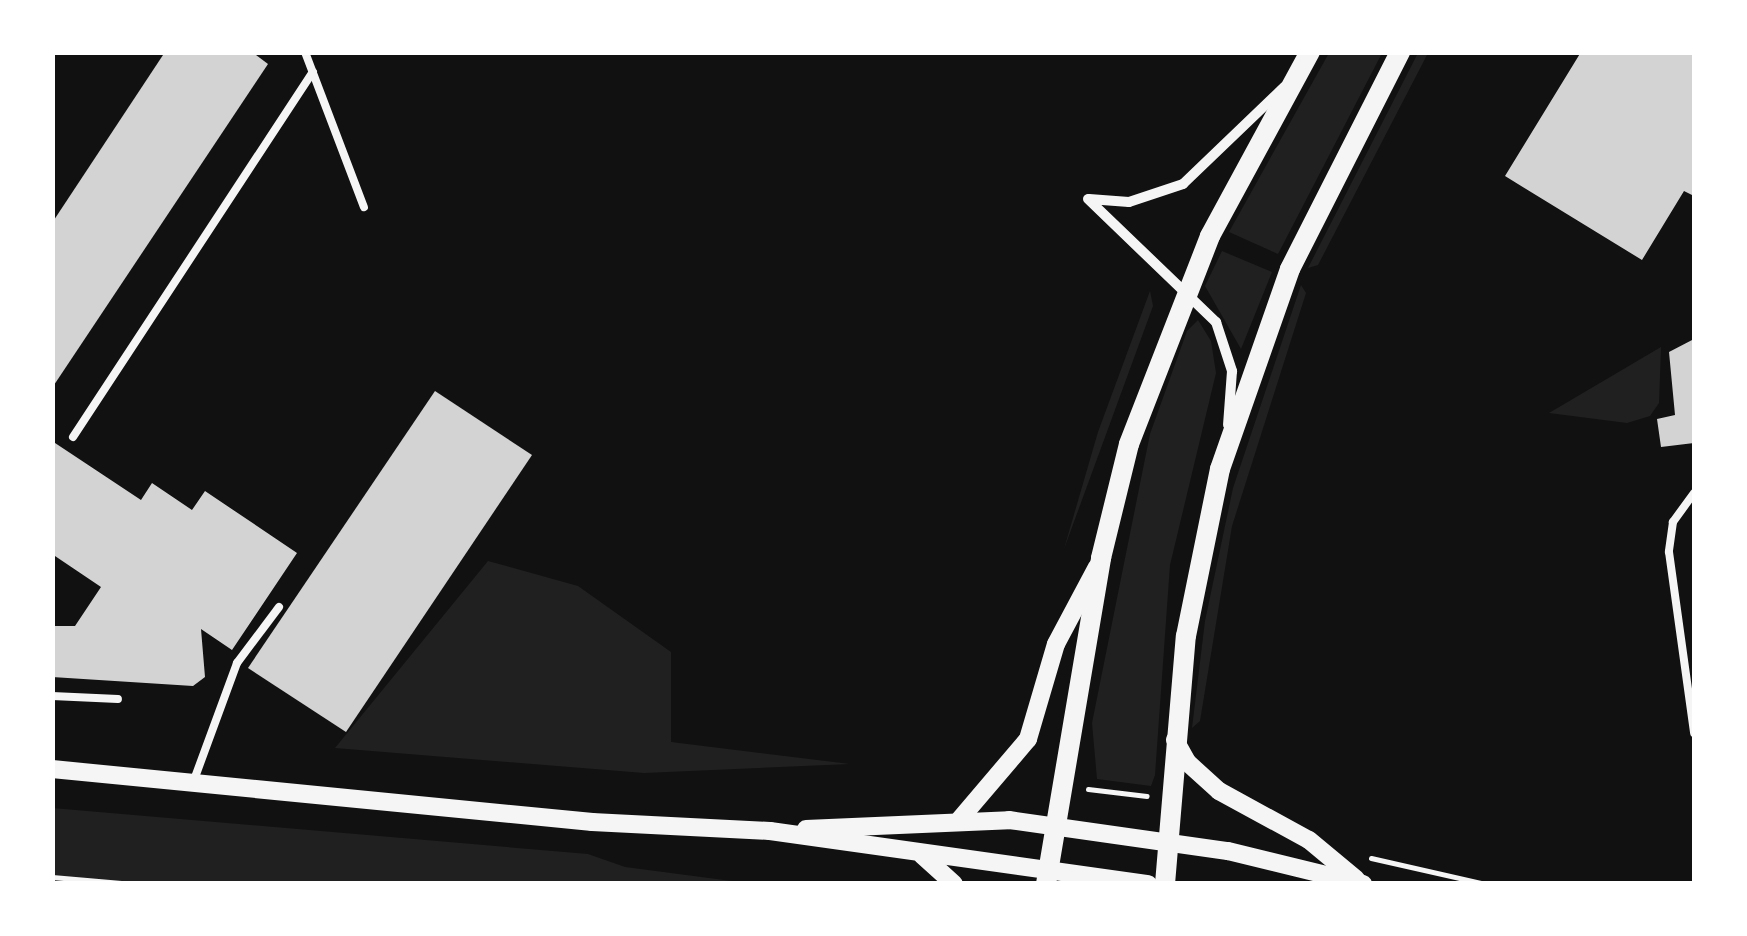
<!DOCTYPE html>
<html>
<head>
<meta charset="utf-8">
<style>
	body { margin:0 }
	#map { position:relative; width:1747px; height:936px; overflow:hidden; background:#111; font-family:Commissioner,sans-serif }
	div>[style] { position:absolute }
	.green>* { inset:0; background:#202020 }
	.building>* { inset:0; background:#d3d3d3 }
	.path>* { height:5px; margin:-2.5px; padding:0 2.5px; transform-origin:2.5px; border-radius:2.5px; background:#f5f5f5 }
	.service>* { height:8px; margin:-4px; padding:0 4px; transform-origin:4px; border-radius:4px; background:#f5f5f5 }
	.minor>* { height:10px; margin:-5px; padding:0 5px; transform-origin:5px; border-radius:5px; background:#f5f5f5 }
	.tertiary>* { height:18px; margin:-9px; padding:0 9px; transform-origin:9px; border-radius:9px; background:#f5f5f5 }
	.secondary>* { height:20px; margin:-10px; padding:0 10px; transform-origin:10px; border-radius:10px; background:#f5f5f5 }
	span { translate:-50% -50%; white-space:nowrap; text-align:center; line-height:1.15; -webkit-text-stroke:8px #fff; paint-order:stroke }
	.frame { position:absolute; inset:0; border:55px solid #fff; pointer-events:none }
</style>
</head>
<body>
<div id="map">
	<div class="green">
		<i style="clip-path:polygon(1329px 53px,1382px 53px,1278px 254px,1229px 232px)"></i>
		<i style="clip-path:polygon(1418px 53px,1428px 53px,1318px 265px,1308px 268px)"></i>
		<i style="clip-path:polygon(1222px 251px,1272px 272px,1241px 349px,1205px 286px)"></i>
		<i style="clip-path:polygon(1301px 285px,1306px 293px,1232px 526px,1200px 721px,1192px 728px,1205px 621px,1233px 488px)"></i>
		<i style="clip-path:polygon(1150px 291px,1153px 306px,1064px 549px,1098px 432px)"></i>
		<i style="clip-path:polygon(1198px 320px,1211px 341px,1216px 373px,1170px 565px,1155px 775px,1151px 786px,1097px 779px,1092px 723px,1150px 434px,1187px 331px)"></i>
		<i style="clip-path:polygon(1661px 347px,1659px 403px,1650px 416px,1627px 423px,1549px 413px)"></i>
		<i style="clip-path:polygon(488px 561px,578px 586px,671px 652px,671px 742px,850px 764px,644px 773px,335px 748px)"></i>
		<i style="clip-path:polygon(52px 808px,588px 854px,625px 867px,747px 883px,53px 883px)"></i>
	</div>
	<div class="building">
		<i style="clip-path:polygon(165px 52px,252px 52px,268px 64px,52px 388px,52px 223px)"></i>
		<i style="clip-path:polygon(1581px 52px,1694px 52px,1694px 196px,1684px 191px,1642px 260px,1505px 176px)"></i>
		<i style="clip-path:polygon(1694px 339px,1694px 443px,1661px 447px,1657px 419px,1675px 415px,1669px 352px)"></i>
		<i style="clip-path:polygon(435px 391px,532px 455px,346px 732px,248px 668px)"></i>
		<i style="clip-path:polygon(52px 441px,141px 500px,152px 483px,192px 510px,205px 491px,297px 553px,232px 650px,201px 629px,205px 677px,193px 686px,52px 677px,52px 626px,75px 626px,101px 587px,52px 554px)"></i>
	</div>
	<div class="path">
		<i style="left:1088px;top:789px;width:59px;rotate:6.8deg"></i>
		<i style="left:1371px;top:858px;width:117px;rotate:12.8deg"></i>
		<i style="left:52px;top:877px;width:81px;rotate:4.9deg"></i>
	</div>
	<div class="service">
		<i style="left:305px;top:52px;width:166px;rotate:69.2deg"></i>
		<i style="left:73px;top:437px;width:437px;rotate:-56.7deg"></i>
		<i style="left:1694px;top:493px;width:36px;rotate:126deg"></i>
		<i style="left:1673px;top:522px;width:30px;rotate:98deg"></i>
		<i style="left:1669px;top:552px;width:183px;rotate:82.1deg"></i>
		<i style="left:52px;top:696px;width:66px;rotate:2.6deg"></i>
		<i style="left:194px;top:780px;width:125px;rotate:-69.8deg"></i>
		<i style="left:237px;top:663px;width:70px;rotate:-53.1deg"></i>
	</div>
	<div class="minor">
		<i style="left:1088px;top:199px;width:178px;rotate:43.9deg"></i>
		<i style="left:1216px;top:322px;width:52px;rotate:71.9deg"></i>
		<i style="left:1232px;top:371px;width:54px;rotate:94.2deg"></i>
		<i style="left:1089px;top:199px;width:40px;rotate:4.3deg"></i>
		<i style="left:1129px;top:202px;width:57px;rotate:-18.4deg"></i>
		<i style="left:1183px;top:184px;width:140px;rotate:-43.8deg"></i>
	</div>
	<div class="tertiary">
		<i style="left:1175px;top:740px;width:25px;rotate:61deg"></i>
		<i style="left:1187px;top:762px;width:43px;rotate:42.2deg"></i>
		<i style="left:1219px;top:791px;width:102px;rotate:28.6deg"></i>
		<i style="left:1309px;top:840px;width:61px;rotate:39.7deg"></i>
		<i style="left:52px;top:769px;width:543px;rotate:5.61deg"></i>
		<i style="left:592px;top:822px;width:178px;rotate:2.9deg"></i>
		<i style="left:770px;top:831px;width:382px;rotate:8deg"></i>
		<i style="left:960px;top:819px;width:105px;rotate:-49.6deg"></i>
		<i style="left:1028px;top:739px;width:99px;rotate:-73.6deg"></i>
		<i style="left:1056px;top:644px;width:87px;rotate:-62deg"></i>
		<i style="left:806px;top:829px;width:203px;rotate:-2.5deg"></i>
		<i style="left:1009px;top:820px;width:221px;rotate:8.1deg"></i>
		<i style="left:1228px;top:851px;width:139px;rotate:13.7deg"></i>
		<i style="left:922px;top:855px;width:43px;rotate:42.2deg"></i>
	</div>
	<div class="secondary">
		<i style="left:1046px;top:884px;width:331px;rotate:-80.4deg"></i>
		<i style="left:1101px;top:558px;width:117px;rotate:-76.2deg"></i>
		<i style="left:1129px;top:444px;width:223px;rotate:-68.7deg"></i>
		<i style="left:1210px;top:236px;width:209px;rotate:-61.5deg"></i>
		<i style="left:1165px;top:884px;width:249px;rotate:-85.2deg"></i>
		<i style="left:1186px;top:636px;width:170px;rotate:-78.5deg"></i>
		<i style="left:1220px;top:469px;width:212px;rotate:-70.7deg"></i>
		<i style="left:1290px;top:269px;width:243px;rotate:-63.1deg"></i>
	</div>
	<div class="frame"></div>
</div>
</body>
</html>
